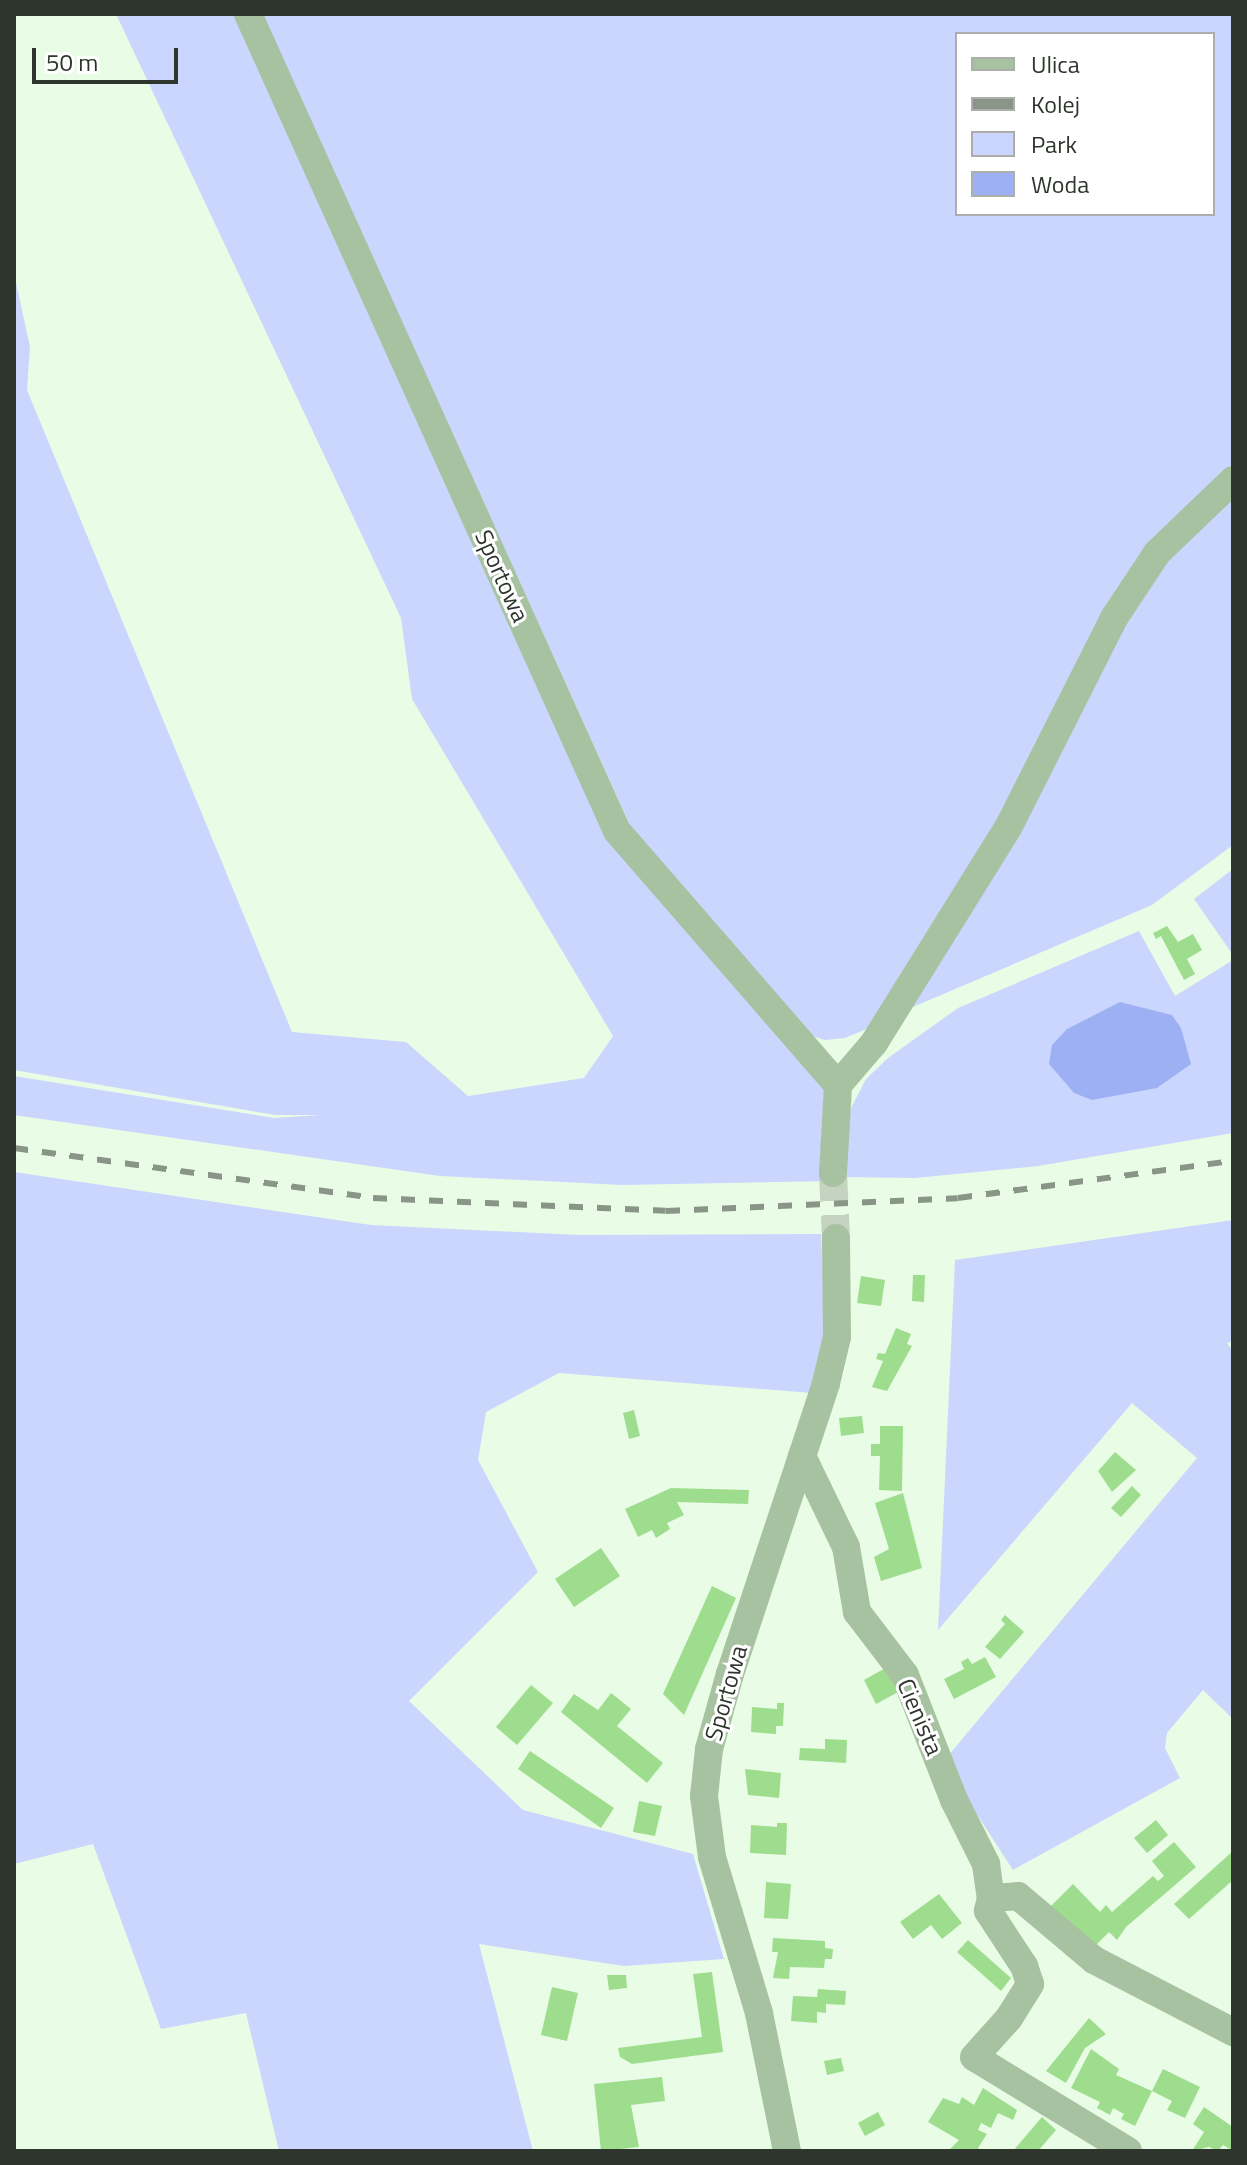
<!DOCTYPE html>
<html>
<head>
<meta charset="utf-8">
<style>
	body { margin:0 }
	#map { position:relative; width:1247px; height:2165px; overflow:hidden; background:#e9fce5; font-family:"Titillium Web",sans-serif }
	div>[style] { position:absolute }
	.green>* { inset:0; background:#cad6fe }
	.water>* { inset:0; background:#9eb0f4 }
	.building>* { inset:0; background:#9edd8e }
	.minor-tunnel>* { height:28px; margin-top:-14px; transform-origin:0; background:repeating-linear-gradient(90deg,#c4d4c0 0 28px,transparent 0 42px) }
	.minor>* { height:28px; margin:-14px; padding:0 14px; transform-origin:14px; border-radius:14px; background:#a7c2a0 }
	.rail>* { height:6px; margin-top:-3px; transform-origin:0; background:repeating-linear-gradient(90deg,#899586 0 14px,transparent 0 28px) }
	span { translate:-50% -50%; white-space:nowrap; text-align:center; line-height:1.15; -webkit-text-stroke:6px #fff; paint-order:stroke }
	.street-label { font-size:24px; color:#2e352c }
	.frame { position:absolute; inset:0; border:16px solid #2e352c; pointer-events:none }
	.legend { position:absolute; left:955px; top:32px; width:260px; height:184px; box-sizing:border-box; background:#fff; border:2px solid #abaeab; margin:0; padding:10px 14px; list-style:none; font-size:24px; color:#2e352c }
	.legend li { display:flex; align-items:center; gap:16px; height:40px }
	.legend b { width:40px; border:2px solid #abaeab }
	.scale { position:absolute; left:32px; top:48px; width:146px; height:36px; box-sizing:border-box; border:4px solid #2e352c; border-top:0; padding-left:10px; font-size:24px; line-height:28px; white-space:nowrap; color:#2e352c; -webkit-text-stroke:6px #fff; paint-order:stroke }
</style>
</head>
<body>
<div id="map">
	<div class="green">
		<i style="clip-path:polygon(116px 14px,241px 14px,617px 831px,838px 1085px,833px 1181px,622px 1185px,440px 1176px,14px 1115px,14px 1076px,274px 1118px,321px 1115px,275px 1115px,14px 1070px,14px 273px,30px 347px,27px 390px,292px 1032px,406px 1042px,468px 1096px,584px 1078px,613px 1036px,412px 699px,401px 618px)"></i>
		<i style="clip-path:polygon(evenodd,262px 14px,1233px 14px,1233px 471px,1162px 534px,999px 831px,883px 1022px,845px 1038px,825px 1040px,806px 1034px,635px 836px,262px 14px,957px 34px,1213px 34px,1213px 214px,957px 214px,957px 34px)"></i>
		<i style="clip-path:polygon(1233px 493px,1233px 845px,1152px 905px,913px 1007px,1132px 609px,1178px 544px)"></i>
		<i style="clip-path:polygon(1233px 869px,1233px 955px,1194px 899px)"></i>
		<i style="clip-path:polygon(1139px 931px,1175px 996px,1233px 960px,1233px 1133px,1038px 1166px,915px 1178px,842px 1177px,844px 1130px,852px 1106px,866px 1079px,888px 1058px,958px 1008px)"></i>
		<i style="clip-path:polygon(14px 1172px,371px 1225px,579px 1235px,821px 1234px,826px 1341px,812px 1393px,559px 1373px,486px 1412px,478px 1460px,538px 1572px,409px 1701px,523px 1810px,693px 1854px,724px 1959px,624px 1966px,479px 1944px,533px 2151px,279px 2151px,246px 2013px,161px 2029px,93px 1844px,14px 1864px)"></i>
		<i style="clip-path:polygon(1233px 1220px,1233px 1341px,1227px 1343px,1233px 1351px,1233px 1719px,1203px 1690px,1167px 1733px,1165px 1748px,1180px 1778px,1013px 1870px,943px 1762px,1197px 1458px,1132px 1403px,938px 1630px,955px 1260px)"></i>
	</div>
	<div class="water">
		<i style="clip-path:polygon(1120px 1002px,1172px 1015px,1181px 1028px,1191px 1064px,1157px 1088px,1092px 1100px,1074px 1093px,1049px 1064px,1052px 1045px,1067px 1029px)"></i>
	</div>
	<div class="building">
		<i style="clip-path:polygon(1167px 926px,1178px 942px,1193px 934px,1202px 950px,1187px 959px,1195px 974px,1184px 980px,1161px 936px,1156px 939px,1153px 933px)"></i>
		<i style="clip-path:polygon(913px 1275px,925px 1275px,924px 1302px,912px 1301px)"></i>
		<i style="clip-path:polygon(861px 1276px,885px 1280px,881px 1306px,857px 1303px)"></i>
		<i style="clip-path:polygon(896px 1328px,911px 1334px,907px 1344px,912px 1346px,887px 1391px,872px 1387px,883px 1361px,876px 1359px,878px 1353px,885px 1354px)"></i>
		<i style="clip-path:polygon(634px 1410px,640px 1436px,629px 1439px,623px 1413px)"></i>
		<i style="clip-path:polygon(862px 1416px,864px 1433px,841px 1436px,839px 1418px)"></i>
		<i style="clip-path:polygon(880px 1426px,903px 1426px,902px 1491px,879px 1490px,880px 1456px,871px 1456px,871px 1444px,880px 1444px)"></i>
		<i style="clip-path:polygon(1115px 1452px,1136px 1470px,1112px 1492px,1098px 1471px)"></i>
		<i style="clip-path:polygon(1132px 1486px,1141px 1495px,1121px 1517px,1111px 1508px)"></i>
		<i style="clip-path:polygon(671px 1488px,749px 1490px,748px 1504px,677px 1502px,684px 1515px,667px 1523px,670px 1529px,656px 1538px,652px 1530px,638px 1537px,625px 1509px)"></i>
		<i style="clip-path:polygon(903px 1493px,922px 1568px,881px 1581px,874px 1557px,889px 1549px,875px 1503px)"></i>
		<i style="clip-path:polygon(601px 1548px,620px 1576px,574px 1607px,555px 1579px)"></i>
		<i style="clip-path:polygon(712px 1586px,736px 1598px,684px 1715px,663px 1694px)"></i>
		<i style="clip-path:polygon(1005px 1615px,1024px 1632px,1000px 1659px,985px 1647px,1005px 1624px,1001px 1620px)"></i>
		<i style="clip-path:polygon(985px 1657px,996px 1677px,954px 1699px,944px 1679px,964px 1669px,961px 1662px,968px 1658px,972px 1664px)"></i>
		<i style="clip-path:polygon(889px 1666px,902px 1690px,876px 1704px,864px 1680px)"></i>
		<i style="clip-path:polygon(531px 1685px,553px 1703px,517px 1745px,496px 1727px)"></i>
		<i style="clip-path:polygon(611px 1693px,631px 1709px,617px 1726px,663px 1763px,647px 1783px,561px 1712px,574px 1694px,598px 1710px)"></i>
		<i style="clip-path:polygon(777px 1703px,784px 1703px,783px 1726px,776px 1726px,776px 1734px,751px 1732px,752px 1707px,777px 1709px)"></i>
		<i style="clip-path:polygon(825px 1739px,847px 1740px,846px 1763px,799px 1760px,800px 1748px,825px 1749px)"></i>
		<i style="clip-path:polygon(530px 1751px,614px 1808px,601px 1828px,518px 1769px)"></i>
		<i style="clip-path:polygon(745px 1769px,781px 1773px,779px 1798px,748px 1795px)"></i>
		<i style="clip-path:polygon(639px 1801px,662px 1806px,655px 1836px,633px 1832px)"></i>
		<i style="clip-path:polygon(1156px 1820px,1168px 1835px,1147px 1853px,1134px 1838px)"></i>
		<i style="clip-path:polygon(777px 1823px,787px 1823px,786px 1855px,750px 1853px,751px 1825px,777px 1827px)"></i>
		<i style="clip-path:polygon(1174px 1842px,1196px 1867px,1126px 1927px,1117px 1940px,1109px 1932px,1095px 1946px,1051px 1906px,1073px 1884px,1100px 1912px,1106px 1905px,1112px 1912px,1153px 1876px,1158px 1881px,1164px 1876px,1152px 1861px)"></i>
		<i style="clip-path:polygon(1233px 1851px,1233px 1880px,1189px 1919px,1174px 1904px)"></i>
		<i style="clip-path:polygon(766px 1882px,791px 1884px,788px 1919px,764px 1918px)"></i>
		<i style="clip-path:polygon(939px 1894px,962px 1923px,942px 1939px,931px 1925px,913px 1939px,900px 1922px)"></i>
		<i style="clip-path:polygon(773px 1938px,825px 1941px,825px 1948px,833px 1949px,832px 1959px,825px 1959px,824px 1968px,790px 1967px,789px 1979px,773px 1978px,778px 1952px,772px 1952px)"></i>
		<i style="clip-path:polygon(968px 1940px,1011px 1978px,1001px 1991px,957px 1952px)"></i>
		<i style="clip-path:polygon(712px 1972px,723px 2052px,632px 2064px,620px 2057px,618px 2048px,702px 2037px,693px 1974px)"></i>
		<i style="clip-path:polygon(607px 1975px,626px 1975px,627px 1988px,609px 1990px)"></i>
		<i style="clip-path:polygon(552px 1987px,578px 1993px,567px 2041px,541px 2035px)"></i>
		<i style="clip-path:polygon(818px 1989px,846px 1991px,845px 2005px,826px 2004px,826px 2013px,817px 2012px,817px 2023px,791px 2021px,793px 1996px,817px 1997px)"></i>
		<i style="clip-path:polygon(1089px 2018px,1106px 2034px,1085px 2048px,1066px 2083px,1046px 2071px)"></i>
		<i style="clip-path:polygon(1091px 2049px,1119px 2069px,1116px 2075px,1152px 2091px,1135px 2126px,1121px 2119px,1124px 2114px,1113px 2108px,1110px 2115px,1097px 2108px,1100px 2102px,1071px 2088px)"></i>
		<i style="clip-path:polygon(841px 2058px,844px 2071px,827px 2075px,824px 2061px)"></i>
		<i style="clip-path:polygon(1163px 2069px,1200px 2087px,1185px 2118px,1167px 2110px,1172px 2101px,1152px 2091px)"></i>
		<i style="clip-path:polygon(662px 2077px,665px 2101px,631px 2105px,639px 2147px,601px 2151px,594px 2084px)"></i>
		<i style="clip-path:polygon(983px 2088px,1017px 2110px,1013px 2120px,998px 2113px,991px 2128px,981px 2123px,978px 2130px,987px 2134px,978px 2148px,982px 2151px,948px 2151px,959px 2140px,928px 2122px,943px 2098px,959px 2104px,962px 2097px,974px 2105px)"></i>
		<i style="clip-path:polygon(1204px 2107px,1233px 2127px,1233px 2151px,1223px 2145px,1218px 2151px,1209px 2147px,1192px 2151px,1204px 2132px,1193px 2124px)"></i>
		<i style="clip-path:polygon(878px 2112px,885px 2125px,865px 2136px,858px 2123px)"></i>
		<i style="clip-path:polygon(1042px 2117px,1056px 2130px,1038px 2151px,1013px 2151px)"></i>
	</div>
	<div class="minor-tunnel">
		<i style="left:833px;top:1173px;width:65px;rotate:87.4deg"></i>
	</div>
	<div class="minor">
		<i style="left:248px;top:14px;width:896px;rotate:65.69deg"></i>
		<i style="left:617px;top:831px;width:337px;rotate:49deg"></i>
		<i style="left:833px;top:1173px;width:88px;rotate:-86.7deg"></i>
		<i style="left:838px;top:1085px;width:55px;rotate:-49.4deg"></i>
		<i style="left:874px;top:1043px;width:253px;rotate:-58.1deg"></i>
		<i style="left:1008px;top:828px;width:235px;rotate:-63.2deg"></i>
		<i style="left:1114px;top:618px;width:78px;rotate:-56.5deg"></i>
		<i style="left:1157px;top:553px;width:105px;rotate:-43.8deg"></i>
		<i style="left:802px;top:1456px;width:101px;rotate:64.2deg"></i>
		<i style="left:846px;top:1547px;width:66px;rotate:80.4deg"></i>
		<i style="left:857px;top:1612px;width:79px;rotate:52.7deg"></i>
		<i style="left:905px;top:1675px;width:134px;rotate:68.6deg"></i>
		<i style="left:954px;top:1800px;width:72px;rotate:63.4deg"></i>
		<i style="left:986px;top:1864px;width:34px;rotate:82deg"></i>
		<i style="left:787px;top:2151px;width:141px;rotate:-101.5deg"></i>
		<i style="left:759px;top:2013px;width:163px;rotate:-106.8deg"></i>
		<i style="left:712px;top:1857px;width:62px;rotate:-97.5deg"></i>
		<i style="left:704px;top:1796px;width:47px;rotate:-83.9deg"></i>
		<i style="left:709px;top:1749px;width:78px;rotate:-74.4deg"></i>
		<i style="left:730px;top:1674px;width:306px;rotate:-71.7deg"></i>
		<i style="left:826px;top:1383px;width:47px;rotate:-76.6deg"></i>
		<i style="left:837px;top:1337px;width:99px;rotate:-90.6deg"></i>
		<i style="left:1128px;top:2151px;width:180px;rotate:-148.6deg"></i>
		<i style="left:974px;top:2057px;width:52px;rotate:-48.1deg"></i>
		<i style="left:1009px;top:2018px;width:40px;rotate:-58deg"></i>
		<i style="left:1030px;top:1984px;width:19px;rotate:-108deg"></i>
		<i style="left:1024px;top:1966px;width:66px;rotate:-123.2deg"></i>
		<i style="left:988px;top:1911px;width:13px;rotate:-77deg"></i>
		<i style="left:991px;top:1898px;width:27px;rotate:-4deg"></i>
		<i style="left:1018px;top:1896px;width:99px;rotate:40.1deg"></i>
		<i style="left:1094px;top:1960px;width:157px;rotate:27.4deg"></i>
	</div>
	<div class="rail">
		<i style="left:14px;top:1148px;width:362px;rotate:7.9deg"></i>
		<i style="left:373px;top:1198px;width:293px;rotate:2.5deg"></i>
		<i style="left:666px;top:1211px;width:292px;rotate:-2.5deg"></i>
		<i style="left:958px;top:1198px;width:277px;rotate:-7.7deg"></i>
	</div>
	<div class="street-label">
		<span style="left:502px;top:576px;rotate:66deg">Sportowa</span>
		<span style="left:726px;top:1693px;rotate:-74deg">Sportowa</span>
		<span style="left:920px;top:1717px;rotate:67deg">Cienista</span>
	</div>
	<div class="frame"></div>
	<ul class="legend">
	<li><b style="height:10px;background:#a7c2a0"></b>Ulica</li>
	<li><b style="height:10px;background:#899586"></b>Kolej</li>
	<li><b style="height:22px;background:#cad6fe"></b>Park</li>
	<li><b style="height:22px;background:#9eb0f4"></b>Woda</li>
	</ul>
	<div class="scale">50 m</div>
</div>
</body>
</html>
